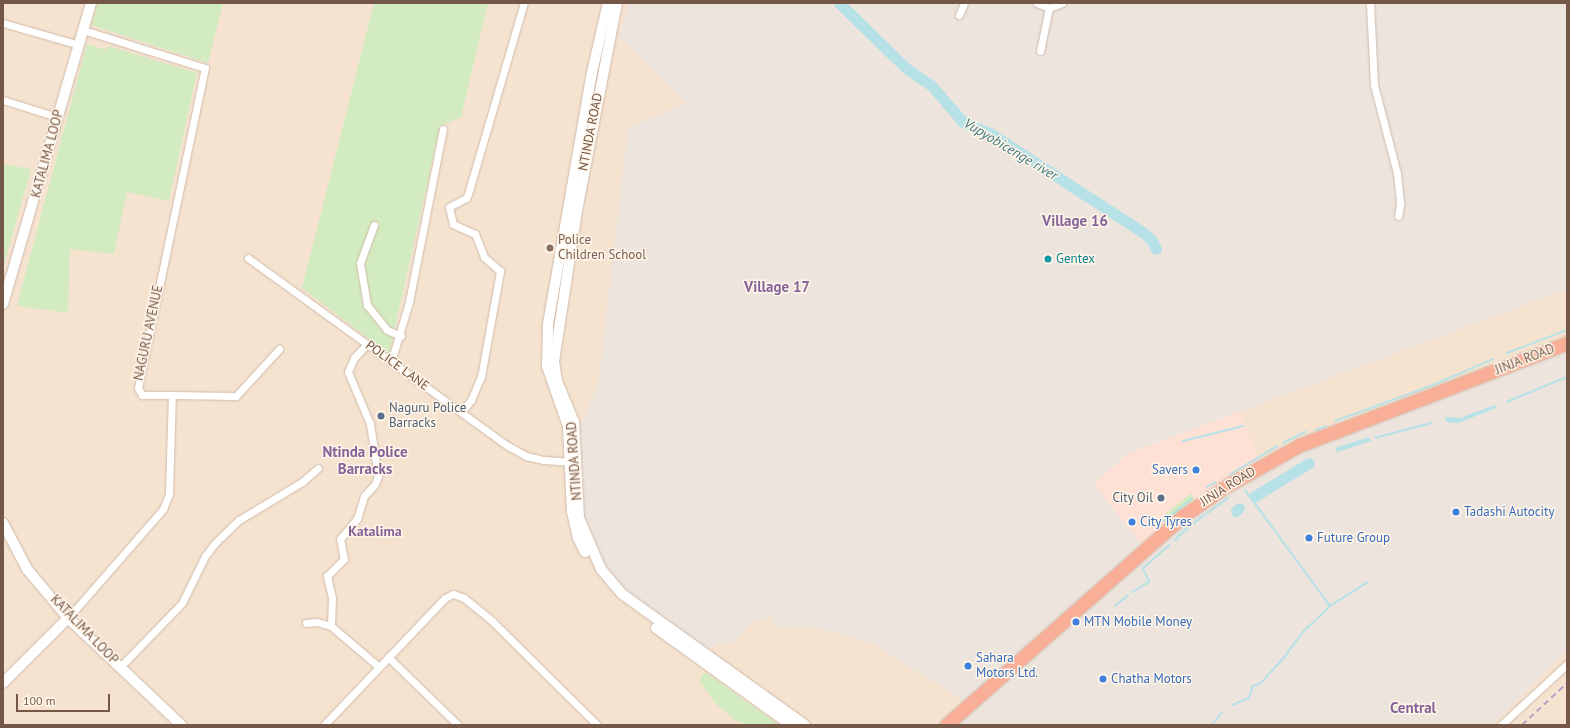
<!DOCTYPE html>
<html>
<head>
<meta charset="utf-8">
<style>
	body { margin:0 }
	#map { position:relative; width:1570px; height:728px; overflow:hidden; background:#fdf2e2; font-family:"PT Sans",sans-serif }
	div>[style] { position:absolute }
	.residential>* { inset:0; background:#f5e3d0 }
	.commercial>* { inset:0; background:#fee0d5 }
	.industrial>* { inset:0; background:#ece4dd }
	.green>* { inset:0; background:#d3ebc0 }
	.water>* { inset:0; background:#b6e1e7 }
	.stream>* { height:2px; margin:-1px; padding:0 1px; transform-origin:1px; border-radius:1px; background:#b6e1e7 }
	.river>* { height:11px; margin:-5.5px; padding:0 5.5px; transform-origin:5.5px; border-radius:5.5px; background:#b6e1e7 }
	.roads { filter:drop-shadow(0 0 1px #d0bbac) drop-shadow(0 0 1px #d0bbac) }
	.street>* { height:7px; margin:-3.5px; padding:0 3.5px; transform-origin:3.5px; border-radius:3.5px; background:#fff }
	.secondary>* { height:10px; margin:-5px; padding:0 5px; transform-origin:5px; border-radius:5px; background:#fff }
	.highway>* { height:13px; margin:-6.5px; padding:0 6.5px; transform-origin:6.5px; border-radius:6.5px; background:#f9ae97 }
	.rail>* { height:2px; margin-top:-1px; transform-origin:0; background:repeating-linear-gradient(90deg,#b4a1c6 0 6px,transparent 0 10px) }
	.dots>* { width:11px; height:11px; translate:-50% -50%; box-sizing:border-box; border:2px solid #fff6e9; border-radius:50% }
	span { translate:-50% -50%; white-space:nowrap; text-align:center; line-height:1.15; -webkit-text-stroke:3px #fff6e9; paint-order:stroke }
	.street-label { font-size:13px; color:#755748 }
	.education-label { font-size:13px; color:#785e54 }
	.left { translate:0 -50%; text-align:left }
	.culture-label { font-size:13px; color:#0d838f }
	.service-label { font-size:13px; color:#4e5e75 }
	.right { translate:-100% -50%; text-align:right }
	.shop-label { font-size:13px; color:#366cbe }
	.water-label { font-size:14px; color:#3e7983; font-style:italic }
	.neighbourhood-label { font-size:14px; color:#856399; font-weight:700 }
	.quarter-label { font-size:15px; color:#856399; font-weight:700 }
	.frame { position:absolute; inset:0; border:4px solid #755748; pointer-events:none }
	.scale { position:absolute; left:16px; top:694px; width:94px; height:18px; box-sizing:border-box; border:2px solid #755748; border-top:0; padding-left:5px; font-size:12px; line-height:14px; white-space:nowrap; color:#755748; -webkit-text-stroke:3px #fff6e9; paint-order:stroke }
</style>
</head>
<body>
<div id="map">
	<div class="residential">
		<i style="clip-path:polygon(3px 3px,1567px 3px,1567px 347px,1486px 378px,1567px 503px,1567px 725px,3px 725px)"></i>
	</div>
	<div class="commercial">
		<i style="clip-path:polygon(1240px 411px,1259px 460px,1142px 545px,1094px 484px,1128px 454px)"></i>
	</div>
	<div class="industrial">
		<i style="clip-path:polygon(629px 3px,1567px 3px,1567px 289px,1127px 454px,1094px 484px,1142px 545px,966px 702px,873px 644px,834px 632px,814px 628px,775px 628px,772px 616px,750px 624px,735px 642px,719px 644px,712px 648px,704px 647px,644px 606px,612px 576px,589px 540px,582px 521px,579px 429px,598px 385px,628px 128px,686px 103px,619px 37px)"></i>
		<i style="clip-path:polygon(1567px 351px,1567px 650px,1493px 725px,956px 725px,1185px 523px,1228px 492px,1295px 454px)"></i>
	</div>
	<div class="green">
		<i style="clip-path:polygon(98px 3px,223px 3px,208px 63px,91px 25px)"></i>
		<i style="clip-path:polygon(374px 3px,488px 3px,461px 117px,440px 126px,389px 354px,302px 288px)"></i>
		<i style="clip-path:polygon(87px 44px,106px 50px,108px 46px,197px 73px,169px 201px,127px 192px,114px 254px,70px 249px,68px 313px,24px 307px,17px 305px)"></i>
		<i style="clip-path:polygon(3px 164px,31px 169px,3px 268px)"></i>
		<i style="clip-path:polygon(1192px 493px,1194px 499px,1165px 522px,1160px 520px,1161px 517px)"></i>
		<i style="clip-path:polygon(704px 673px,708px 674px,779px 725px,748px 725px,735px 720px,716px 704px,699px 681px)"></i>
	</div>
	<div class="water">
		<i style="clip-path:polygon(1567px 376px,1567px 378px,1507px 403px,1506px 401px)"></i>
		<i style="clip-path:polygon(1495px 405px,1496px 408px,1458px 423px,1446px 422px,1445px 417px,1460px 418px)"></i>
		<i style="clip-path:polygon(1431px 422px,1432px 424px,1375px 439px,1374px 437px)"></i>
		<i style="clip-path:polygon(1369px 437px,1371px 441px,1337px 452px,1335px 448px)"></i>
		<i style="clip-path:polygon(1308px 461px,1310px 464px,1283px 481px,1281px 477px)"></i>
		<i style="clip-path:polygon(1276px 480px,1278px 483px,1256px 498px,1254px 494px)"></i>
	</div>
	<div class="stream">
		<i style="left:1507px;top:353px;width:64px;rotate:-21deg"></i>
		<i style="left:1335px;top:421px;width:104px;rotate:-20.2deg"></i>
		<i style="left:1433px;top:385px;width:65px;rotate:-23.4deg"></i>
		<i style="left:1316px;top:430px;width:11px;rotate:-22deg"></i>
		<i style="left:1183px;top:441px;width:62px;rotate:-14deg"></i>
		<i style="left:1283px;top:443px;width:25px;rotate:-27deg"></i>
		<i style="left:1229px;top:475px;width:56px;rotate:-31.1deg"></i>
		<i style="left:1207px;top:487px;width:10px;rotate:-29deg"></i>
		<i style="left:1245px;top:490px;width:144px;rotate:53.8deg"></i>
		<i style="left:1164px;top:521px;width:35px;rotate:-39deg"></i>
		<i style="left:1175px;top:540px;width:17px;rotate:-45deg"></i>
		<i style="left:1187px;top:528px;width:51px;rotate:-36.2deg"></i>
		<i style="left:1132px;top:592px;width:20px;rotate:-30deg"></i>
		<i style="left:1149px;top:582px;width:15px;rotate:-113deg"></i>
		<i style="left:1143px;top:568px;width:35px;rotate:-41deg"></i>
		<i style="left:1115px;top:606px;width:17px;rotate:-40deg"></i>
		<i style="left:1232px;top:705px;width:18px;rotate:-22deg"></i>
		<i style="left:1249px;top:698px;width:13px;rotate:-72deg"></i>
		<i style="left:1253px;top:686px;width:9px;rotate:-21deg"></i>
		<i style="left:1261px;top:683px;width:38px;rotate:-48deg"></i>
		<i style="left:1286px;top:655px;width:26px;rotate:-54deg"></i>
		<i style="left:1301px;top:634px;width:40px;rotate:-44deg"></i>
		<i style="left:1330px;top:606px;width:45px;rotate:-32.3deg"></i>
		<i style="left:1212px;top:725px;width:16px;rotate:-52deg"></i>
	</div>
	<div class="river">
		<i style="left:839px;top:3px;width:95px;rotate:44.1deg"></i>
		<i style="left:907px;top:69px;width:29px;rotate:34deg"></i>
		<i style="left:931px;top:85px;width:49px;rotate:49.1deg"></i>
		<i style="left:963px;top:122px;width:33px;rotate:23deg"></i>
		<i style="left:993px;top:135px;width:176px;rotate:33deg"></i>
		<i style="left:1141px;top:231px;width:13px;rotate:39deg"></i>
		<i style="left:1151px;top:239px;width:11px;rotate:63deg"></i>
		<i style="left:1255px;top:496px;width:63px;rotate:-31.4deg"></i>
		<i style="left:1236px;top:511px;width:4px;rotate:-45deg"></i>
	</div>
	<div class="roads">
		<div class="street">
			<i style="left:1037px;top:3px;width:13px;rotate:23deg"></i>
			<i style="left:1049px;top:8px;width:14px;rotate:-21deg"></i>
			<i style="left:1370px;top:3px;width:82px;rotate:87.2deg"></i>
			<i style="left:1374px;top:85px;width:91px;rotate:75.4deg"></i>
			<i style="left:1397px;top:173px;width:31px;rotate:84deg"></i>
			<i style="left:1400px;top:204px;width:12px;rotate:99deg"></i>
			<i style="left:959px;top:15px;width:13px;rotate:-67deg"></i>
			<i style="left:3px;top:23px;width:79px;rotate:16.1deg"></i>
			<i style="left:1040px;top:51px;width:44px;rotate:-78.2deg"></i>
			<i style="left:3px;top:100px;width:57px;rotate:17.5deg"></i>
			<i style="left:374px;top:225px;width:40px;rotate:110.2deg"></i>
			<i style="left:360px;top:263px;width:43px;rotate:80.5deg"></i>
			<i style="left:367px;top:305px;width:32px;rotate:51deg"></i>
			<i style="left:387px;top:330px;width:15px;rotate:23deg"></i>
			<i style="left:248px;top:258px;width:321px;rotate:35.9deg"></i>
			<i style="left:508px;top:446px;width:21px;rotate:29deg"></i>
			<i style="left:526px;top:456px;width:18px;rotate:13deg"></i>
			<i style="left:544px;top:460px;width:30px;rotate:4deg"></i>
			<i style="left:391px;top:362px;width:63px;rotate:-73.3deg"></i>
			<i style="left:409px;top:302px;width:176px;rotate:-78.9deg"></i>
			<i style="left:172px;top:395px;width:64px;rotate:0.9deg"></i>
			<i style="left:236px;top:396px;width:64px;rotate:-47.5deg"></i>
			<i style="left:461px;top:412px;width:16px;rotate:-50deg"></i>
			<i style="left:471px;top:400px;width:25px;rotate:-67deg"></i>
			<i style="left:481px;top:377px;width:108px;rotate:-79.8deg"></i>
			<i style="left:500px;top:271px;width:21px;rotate:-139deg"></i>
			<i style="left:484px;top:257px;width:25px;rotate:-111deg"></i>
			<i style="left:475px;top:234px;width:24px;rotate:-156deg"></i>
			<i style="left:453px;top:224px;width:17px;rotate:-103deg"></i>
			<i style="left:449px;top:207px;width:19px;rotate:-28deg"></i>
			<i style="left:466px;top:198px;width:4px;rotate:-63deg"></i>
			<i style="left:468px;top:194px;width:199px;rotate:-73.7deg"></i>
			<i style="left:68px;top:618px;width:145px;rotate:-48.9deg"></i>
			<i style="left:163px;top:509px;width:16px;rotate:-68deg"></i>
			<i style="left:169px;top:494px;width:99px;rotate:-88.3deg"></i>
			<i style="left:172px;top:395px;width:30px;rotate:180deg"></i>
			<i style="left:142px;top:395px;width:8px;rotate:-120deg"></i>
			<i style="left:138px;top:388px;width:327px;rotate:-78.2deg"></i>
			<i style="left:205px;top:68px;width:128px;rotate:-162.7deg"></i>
			<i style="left:306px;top:623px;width:11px;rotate:-5deg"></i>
			<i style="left:317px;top:622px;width:15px;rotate:16deg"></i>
			<i style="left:331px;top:626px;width:63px;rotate:40.5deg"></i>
			<i style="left:331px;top:626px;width:28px;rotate:-88deg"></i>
			<i style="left:332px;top:598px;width:23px;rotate:-103deg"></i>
			<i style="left:327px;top:576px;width:24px;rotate:-45deg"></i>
			<i style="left:344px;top:559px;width:20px;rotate:-101deg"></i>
			<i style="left:340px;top:539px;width:26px;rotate:-50deg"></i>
			<i style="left:357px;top:519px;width:24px;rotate:-73deg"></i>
			<i style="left:364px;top:496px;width:16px;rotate:-47deg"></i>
			<i style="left:375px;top:484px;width:9px;rotate:-69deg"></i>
			<i style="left:378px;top:476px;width:53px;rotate:-98.7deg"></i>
			<i style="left:370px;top:424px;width:56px;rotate:-112.9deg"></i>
			<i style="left:348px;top:372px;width:15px;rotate:-67deg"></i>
			<i style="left:354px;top:358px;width:19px;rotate:-47deg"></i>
			<i style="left:388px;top:657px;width:98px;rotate:44.2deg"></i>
			<i style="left:120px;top:667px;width:89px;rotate:-45.9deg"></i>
			<i style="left:182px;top:603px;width:52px;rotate:-63.9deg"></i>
			<i style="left:205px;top:556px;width:16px;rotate:-52deg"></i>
			<i style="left:215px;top:543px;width:33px;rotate:-44deg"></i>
			<i style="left:239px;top:520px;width:74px;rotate:-31.1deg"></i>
			<i style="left:302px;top:482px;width:21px;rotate:-41deg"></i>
			<i style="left:324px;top:725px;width:175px;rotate:-46.4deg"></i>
			<i style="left:445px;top:598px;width:9px;rotate:-27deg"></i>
			<i style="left:453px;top:594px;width:12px;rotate:20deg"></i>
			<i style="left:464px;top:598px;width:36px;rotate:39deg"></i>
			<i style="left:492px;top:621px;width:148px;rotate:44.7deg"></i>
			<i style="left:1501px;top:725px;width:90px;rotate:-42.7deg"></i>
		</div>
		<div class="secondary">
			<i style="left:617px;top:3px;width:212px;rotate:100.9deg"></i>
			<i style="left:577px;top:211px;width:153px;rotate:98.7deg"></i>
			<i style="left:554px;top:362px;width:19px;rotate:81deg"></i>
			<i style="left:557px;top:381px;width:44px;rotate:67.5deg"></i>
			<i style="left:574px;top:422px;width:96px;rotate:87deg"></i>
			<i style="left:579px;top:518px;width:56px;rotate:66.7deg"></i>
			<i style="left:601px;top:569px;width:33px;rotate:50deg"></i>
			<i style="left:622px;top:594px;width:225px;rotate:35.6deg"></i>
			<i style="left:3px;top:304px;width:314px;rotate:-73.7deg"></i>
			<i style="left:3px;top:523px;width:52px;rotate:62.4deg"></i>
			<i style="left:27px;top:569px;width:64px;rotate:50.1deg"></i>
			<i style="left:68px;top:618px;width:156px;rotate:43.4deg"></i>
			<i style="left:585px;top:552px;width:16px;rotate:-117deg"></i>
			<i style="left:578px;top:538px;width:27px;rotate:-103deg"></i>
			<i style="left:572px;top:512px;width:86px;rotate:-92.7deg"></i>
			<i style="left:568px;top:426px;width:64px;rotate:-109.3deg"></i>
			<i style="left:547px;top:366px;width:42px;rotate:-88.6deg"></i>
			<i style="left:548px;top:324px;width:251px;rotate:-80.1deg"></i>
			<i style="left:591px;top:77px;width:76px;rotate:-77.1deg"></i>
			<i style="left:656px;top:628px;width:166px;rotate:35.7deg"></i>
			<i style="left:3px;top:683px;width:92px;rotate:-45deg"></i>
		</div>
		<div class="highway">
			<i style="left:946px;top:725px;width:316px;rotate:-41.4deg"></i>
			<i style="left:1183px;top:516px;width:55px;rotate:-34.6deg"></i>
			<i style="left:1228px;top:485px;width:82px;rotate:-29.1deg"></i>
			<i style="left:1300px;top:445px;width:286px;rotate:-20.9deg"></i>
		</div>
	</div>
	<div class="rail">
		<i style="left:1522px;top:725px;width:62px;rotate:-43deg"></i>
	</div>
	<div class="dots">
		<i style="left:550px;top:248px;background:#8d6e63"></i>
		<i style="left:1048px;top:259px;background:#0f9aa8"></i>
		<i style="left:381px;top:416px;background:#5c6f8a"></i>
		<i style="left:1196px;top:470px;background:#3f7fe0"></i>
		<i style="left:1161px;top:498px;background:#5c6f8a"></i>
		<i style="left:1456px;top:512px;background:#3f7fe0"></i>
		<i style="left:1132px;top:522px;background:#3f7fe0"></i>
		<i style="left:1309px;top:538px;background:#3f7fe0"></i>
		<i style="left:1076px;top:622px;background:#3f7fe0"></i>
		<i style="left:968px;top:666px;background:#3f7fe0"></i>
		<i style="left:1103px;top:679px;background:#3f7fe0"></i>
	</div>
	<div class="street-label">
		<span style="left:591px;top:132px;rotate:-79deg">NTINDA ROAD</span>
		<span style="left:48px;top:154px;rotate:-75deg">KATALIMA LOOP</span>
		<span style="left:149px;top:333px;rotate:-78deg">NAGURU AVENUE</span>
		<span style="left:1525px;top:360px;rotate:-21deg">JINJA ROAD</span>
		<span style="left:397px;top:366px;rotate:36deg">POLICE LANE</span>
		<span style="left:575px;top:461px;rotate:-94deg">NTINDA ROAD</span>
		<span style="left:1228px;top:487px;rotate:-32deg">JINJA ROAD</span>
		<span style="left:84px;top:630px;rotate:46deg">KATALIMA LOOP</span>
	</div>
	<div class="education-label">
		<span class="left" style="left:558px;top:248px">Police<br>Children School</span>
	</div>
	<div class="culture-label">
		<span class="left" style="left:1056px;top:259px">Gentex</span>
	</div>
	<div class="service-label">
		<span class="left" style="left:389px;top:416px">Naguru Police<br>Barracks</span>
		<span class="right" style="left:1153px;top:498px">City Oil</span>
	</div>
	<div class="shop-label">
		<span class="right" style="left:1188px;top:470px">Savers</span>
		<span class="left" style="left:1464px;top:512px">Tadashi Autocity</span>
		<span class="left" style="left:1140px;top:522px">City Tyres</span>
		<span class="left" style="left:1317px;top:538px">Future Group</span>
		<span class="left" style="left:1084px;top:622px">MTN Mobile Money</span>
		<span class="left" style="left:976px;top:666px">Sahara<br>Motors Ltd.</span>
		<span class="left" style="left:1111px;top:679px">Chatha Motors</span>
	</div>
	<div class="water-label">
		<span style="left:1011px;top:149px;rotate:31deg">Vupyobicenge river</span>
	</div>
	<div class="neighbourhood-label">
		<span style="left:375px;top:531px">Katalima</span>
	</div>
	<div class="quarter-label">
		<span style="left:1075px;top:221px">Village 16</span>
		<span style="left:777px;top:287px">Village 17</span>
		<span style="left:365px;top:460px">Ntinda Police<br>Barracks</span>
		<span style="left:1413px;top:708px">Central</span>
	</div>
	<div class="frame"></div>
	<div class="scale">100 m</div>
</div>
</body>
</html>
